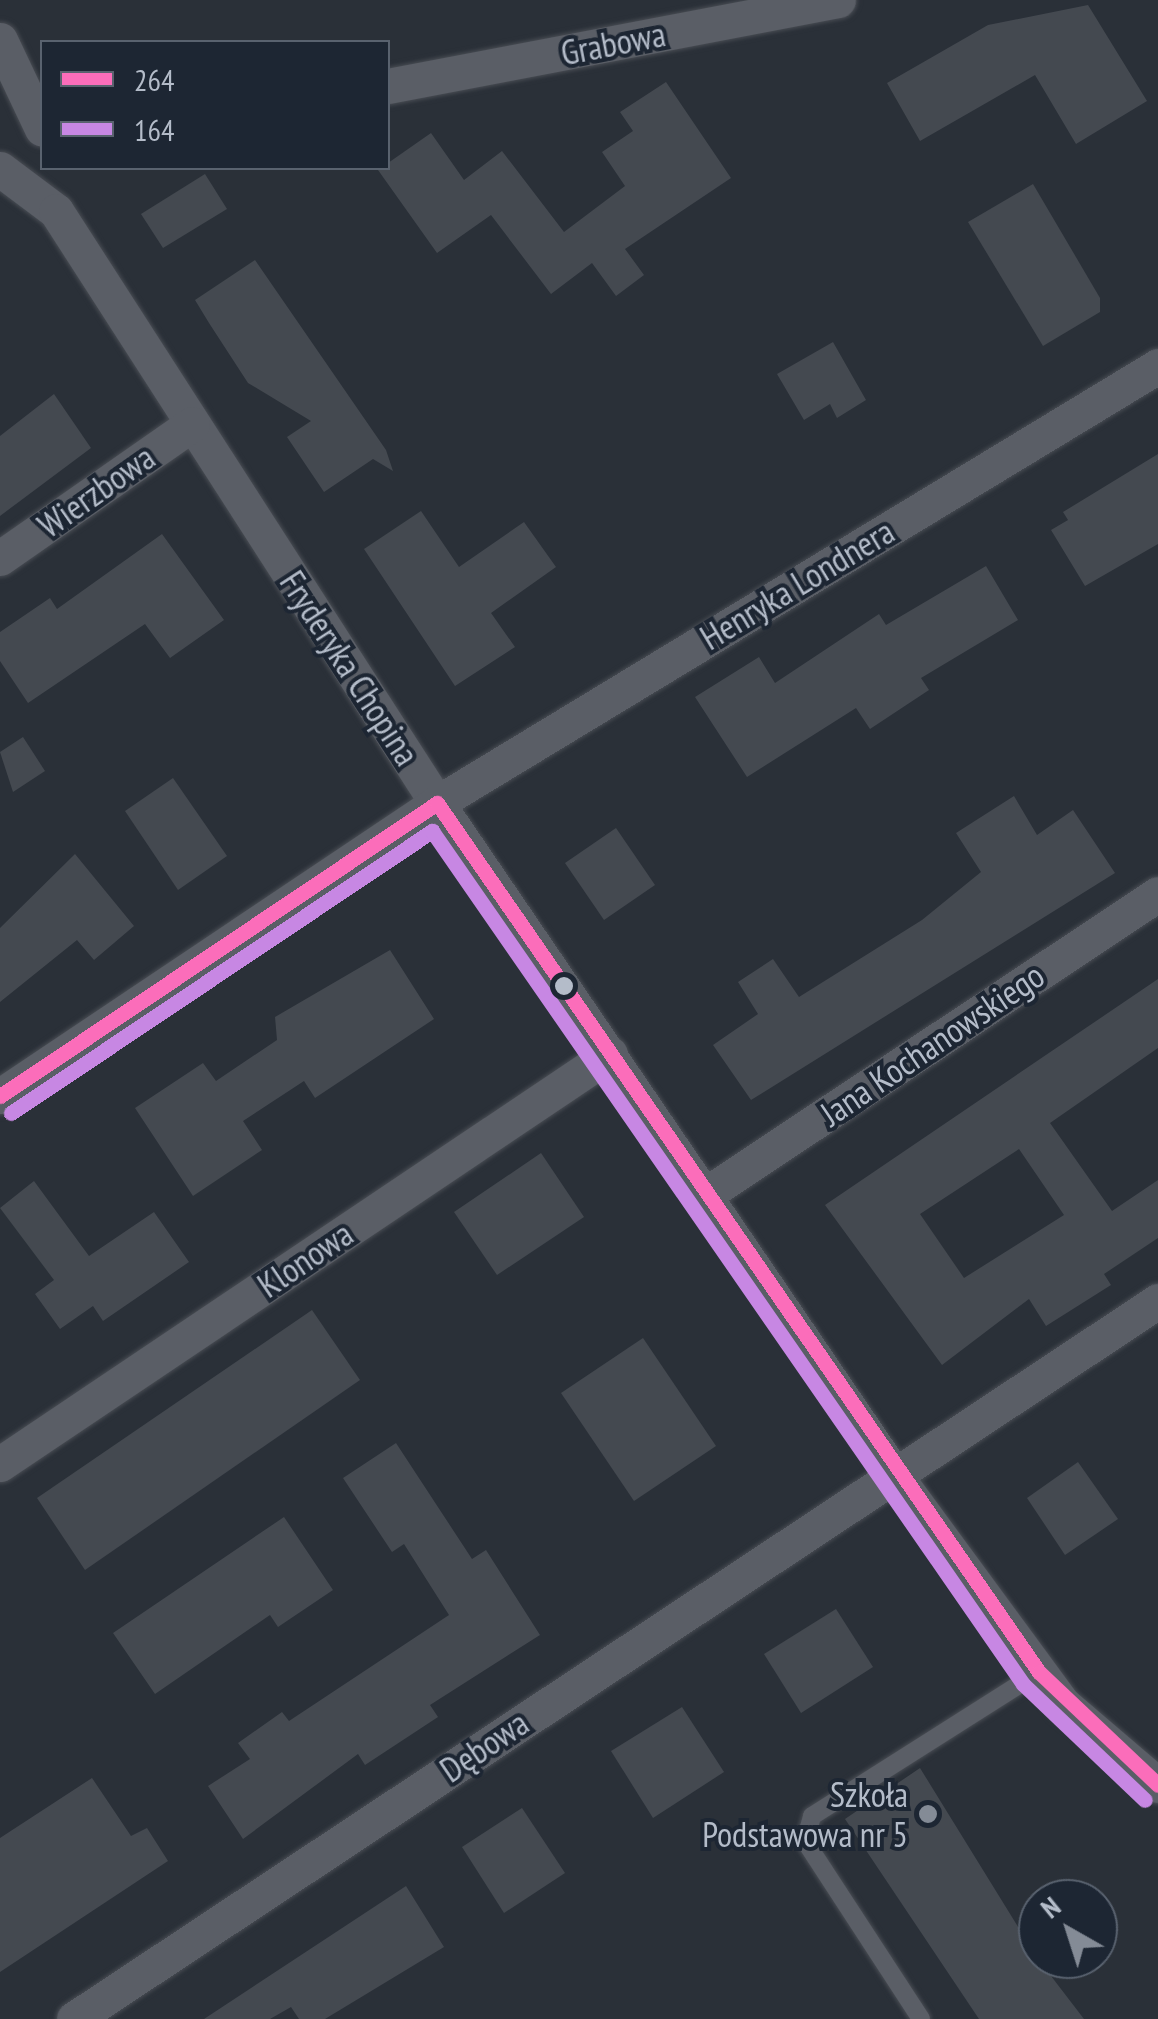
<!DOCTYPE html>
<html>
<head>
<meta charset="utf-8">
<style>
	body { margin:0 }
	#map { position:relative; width:1158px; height:2019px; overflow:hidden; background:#2a3038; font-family:"PT Sans Narrow",sans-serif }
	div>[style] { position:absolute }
	.building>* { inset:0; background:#444950 }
	.roads { filter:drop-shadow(0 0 2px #484c53) drop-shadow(0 0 2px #484c53) }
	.service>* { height:18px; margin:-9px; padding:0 9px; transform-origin:9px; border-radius:9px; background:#5a5e66 }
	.minor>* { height:35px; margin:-17.5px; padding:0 17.5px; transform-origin:17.5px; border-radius:17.5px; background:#5a5e66 }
	.bus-1>* { height:15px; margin:-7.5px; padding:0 7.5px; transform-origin:7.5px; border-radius:7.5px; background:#fb6dba }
	.bus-2>* { height:15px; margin:-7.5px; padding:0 7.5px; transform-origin:7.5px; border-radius:7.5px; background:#c787e3 }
	.dots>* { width:28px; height:28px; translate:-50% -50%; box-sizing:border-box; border:5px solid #1d2633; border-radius:50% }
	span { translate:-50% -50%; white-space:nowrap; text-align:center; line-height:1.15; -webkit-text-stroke:8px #1d2633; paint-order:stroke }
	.street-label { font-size:35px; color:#b4bcc9 }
	.poi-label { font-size:35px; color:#b4bcc9 }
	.right { translate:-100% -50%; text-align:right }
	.legend { position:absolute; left:40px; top:40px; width:350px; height:130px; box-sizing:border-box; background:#1d2633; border:2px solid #59626f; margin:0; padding:12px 18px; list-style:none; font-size:30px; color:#b4bcc9 }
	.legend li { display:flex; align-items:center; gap:20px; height:50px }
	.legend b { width:50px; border:2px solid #59626f }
	.north { position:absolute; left:1018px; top:1879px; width:100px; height:100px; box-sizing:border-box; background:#1d2633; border:2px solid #59626f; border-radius:50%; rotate:321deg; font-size:28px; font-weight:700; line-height:40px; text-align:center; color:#b4bcc9 }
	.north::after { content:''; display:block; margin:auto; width:35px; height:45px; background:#848b96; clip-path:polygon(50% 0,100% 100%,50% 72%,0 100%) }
</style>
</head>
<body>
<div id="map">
	<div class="building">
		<i style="clip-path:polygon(1088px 5px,1147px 101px,1076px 144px,1035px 75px,920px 141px,887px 83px,988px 25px)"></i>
		<i style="clip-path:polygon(666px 82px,731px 178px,625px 249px,644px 275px,616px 296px,592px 263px,551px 294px,491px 215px,437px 253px,378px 170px,431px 133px,464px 180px,502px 151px,564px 232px,625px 186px,602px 152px,633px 131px,620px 112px)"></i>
		<i style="clip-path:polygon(205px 174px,227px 209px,163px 248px,141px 214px)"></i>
		<i style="clip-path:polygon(1033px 184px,1100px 298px,1100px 312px,1043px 346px,968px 222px)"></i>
		<i style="clip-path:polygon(255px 260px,386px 450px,393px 471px,373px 459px,324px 492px,287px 437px,311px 421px,248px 383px,209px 323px,195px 300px)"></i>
		<i style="clip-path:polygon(833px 342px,866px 400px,837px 418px,830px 404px,804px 420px,777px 374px)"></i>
		<i style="clip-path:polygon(54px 394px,91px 448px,0 516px,0 436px)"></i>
		<i style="clip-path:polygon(1158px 454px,1158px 544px,1085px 586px,1051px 530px,1068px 520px,1063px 512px)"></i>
		<i style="clip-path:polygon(421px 511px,459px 567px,524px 522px,556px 567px,491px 613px,515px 647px,455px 686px,364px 549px)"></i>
		<i style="clip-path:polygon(162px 534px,224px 620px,170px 658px,145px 624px,28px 703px,0 661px,0 632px,50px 598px,57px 609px)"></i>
		<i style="clip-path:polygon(986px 566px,1018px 620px,921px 678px,929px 690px,870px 729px,856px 708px,747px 777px,695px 697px,759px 657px,775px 683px,879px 614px,886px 625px)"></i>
		<i style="clip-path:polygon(23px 737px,45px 771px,13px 792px,0 752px)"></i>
		<i style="clip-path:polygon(173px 778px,227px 856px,178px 890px,125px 811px)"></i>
		<i style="clip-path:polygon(1014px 796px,1037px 835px,1073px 810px,1115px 873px,751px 1100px,713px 1045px,758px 1014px,738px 982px,773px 959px,799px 997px,922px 920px,981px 872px,956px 833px)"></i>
		<i style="clip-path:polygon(616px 828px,655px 885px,604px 920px,565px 863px)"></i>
		<i style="clip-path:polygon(75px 854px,134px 926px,94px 960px,77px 940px,0 1002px,0 928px)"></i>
		<i style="clip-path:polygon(390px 950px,434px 1019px,315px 1098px,304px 1081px,243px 1121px,262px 1150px,193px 1196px,135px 1108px,203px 1063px,216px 1081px,277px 1040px,275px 1017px)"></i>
		<i style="clip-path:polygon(evenodd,1158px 979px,1158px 1048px,1050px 1123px,1112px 1211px,1158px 1180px,1158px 1238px,1104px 1274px,1111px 1285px,1046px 1326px,1029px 1299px,942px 1365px,825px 1205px,1158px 979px,1019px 1149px,1064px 1215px,964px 1278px,920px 1214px,1019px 1149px)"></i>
		<i style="clip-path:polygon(541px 1153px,584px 1217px,497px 1275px,454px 1212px)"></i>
		<i style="clip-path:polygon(34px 1181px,89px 1256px,154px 1212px,189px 1262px,103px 1321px,93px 1306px,60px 1329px,35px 1294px,54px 1280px,0 1208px)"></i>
		<i style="clip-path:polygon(312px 1310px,360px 1380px,85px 1570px,37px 1498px)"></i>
		<i style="clip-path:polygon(643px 1338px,716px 1446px,634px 1501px,561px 1393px)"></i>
		<i style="clip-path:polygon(396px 1443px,472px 1559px,486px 1550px,540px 1635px,430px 1705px,438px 1717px,365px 1765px,358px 1754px,243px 1839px,208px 1786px,250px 1759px,238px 1743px,282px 1712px,289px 1721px,449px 1615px,404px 1544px,392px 1552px,343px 1478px)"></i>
		<i style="clip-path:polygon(1078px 1462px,1118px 1519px,1065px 1555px,1027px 1498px)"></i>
		<i style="clip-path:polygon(284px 1517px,333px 1590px,278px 1627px,270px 1615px,155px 1694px,113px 1633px)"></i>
		<i style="clip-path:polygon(836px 1609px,873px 1667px,801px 1713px,764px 1654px)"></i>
		<i style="clip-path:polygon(682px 1707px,724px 1772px,653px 1818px,611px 1751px)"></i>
		<i style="clip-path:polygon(920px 1768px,1038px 1959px,1084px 2019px,979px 2019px,845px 1819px)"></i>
		<i style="clip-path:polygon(92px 1778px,131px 1836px,147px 1828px,168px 1861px,0 1972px,0 1838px)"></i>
		<i style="clip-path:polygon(522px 1808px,565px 1873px,504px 1913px,462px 1847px)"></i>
		<i style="clip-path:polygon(406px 1886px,444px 1947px,325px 2019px,299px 2019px,291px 2007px,270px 2019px,204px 2019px)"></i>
	</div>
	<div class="roads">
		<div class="service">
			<i style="left:921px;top:2019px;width:212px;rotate:-123.1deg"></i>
			<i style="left:805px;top:1841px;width:26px;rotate:-74deg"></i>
			<i style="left:812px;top:1816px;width:269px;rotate:-32.4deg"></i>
		</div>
		<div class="minor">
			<i style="left:0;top:40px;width:98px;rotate:64.7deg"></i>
			<i style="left:388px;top:86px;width:458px;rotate:-10.8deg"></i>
			<i style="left:0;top:169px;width:70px;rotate:36.9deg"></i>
			<i style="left:56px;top:211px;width:704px;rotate:57.24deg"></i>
			<i style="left:437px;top:803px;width:812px;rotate:55.74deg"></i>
			<i style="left:894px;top:1474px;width:285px;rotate:53.7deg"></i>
			<i style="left:1063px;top:1704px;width:125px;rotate:40.5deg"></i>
			<i style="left:0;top:558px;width:234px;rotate:-34.9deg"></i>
			<i style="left:0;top:1096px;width:526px;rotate:-33.84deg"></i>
			<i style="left:437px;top:803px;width:843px;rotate:-31.22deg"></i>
			<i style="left:706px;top:1194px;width:542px;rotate:-33.57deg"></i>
			<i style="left:0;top:1464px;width:735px;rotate:-33.91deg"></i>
			<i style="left:74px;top:2019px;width:1300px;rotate:-33.52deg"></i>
		</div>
	</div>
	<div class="bus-1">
		<i style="left:0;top:1096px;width:526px;rotate:-33.84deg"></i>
		<i style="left:437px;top:803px;width:1057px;rotate:55.29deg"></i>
		<i style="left:1039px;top:1672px;width:164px;rotate:43.5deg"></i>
	</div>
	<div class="bus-2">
		<i style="left:11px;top:1113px;width:507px;rotate:-33.82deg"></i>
		<i style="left:432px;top:831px;width:1038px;rotate:55.28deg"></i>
		<i style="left:1023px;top:1684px;width:168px;rotate:43.6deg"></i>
	</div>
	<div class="dots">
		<i style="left:564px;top:986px;background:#b4bcc9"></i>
		<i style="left:928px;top:1814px;background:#848b96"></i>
	</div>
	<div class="street-label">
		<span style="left:613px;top:43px;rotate:-11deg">Grabowa</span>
		<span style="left:96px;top:491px;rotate:-35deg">Wierzbowa</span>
		<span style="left:797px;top:584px;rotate:-31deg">Henryka Londnera</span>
		<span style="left:350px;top:668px;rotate:57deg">Fryderyka Chopina</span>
		<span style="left:932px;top:1044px;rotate:-34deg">Jana Kochanowskiego</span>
		<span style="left:305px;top:1259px;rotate:-34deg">Klonowa</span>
		<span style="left:484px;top:1746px;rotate:-34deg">Dębowa</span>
	</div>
	<div class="poi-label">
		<span class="right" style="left:908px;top:1814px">Szkoła<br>Podstawowa nr 5</span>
	</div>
	<ul class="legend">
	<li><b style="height:12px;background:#fb6dba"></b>264</li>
	<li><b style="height:12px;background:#c787e3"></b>164</li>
	</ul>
	<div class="north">N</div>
</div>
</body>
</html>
